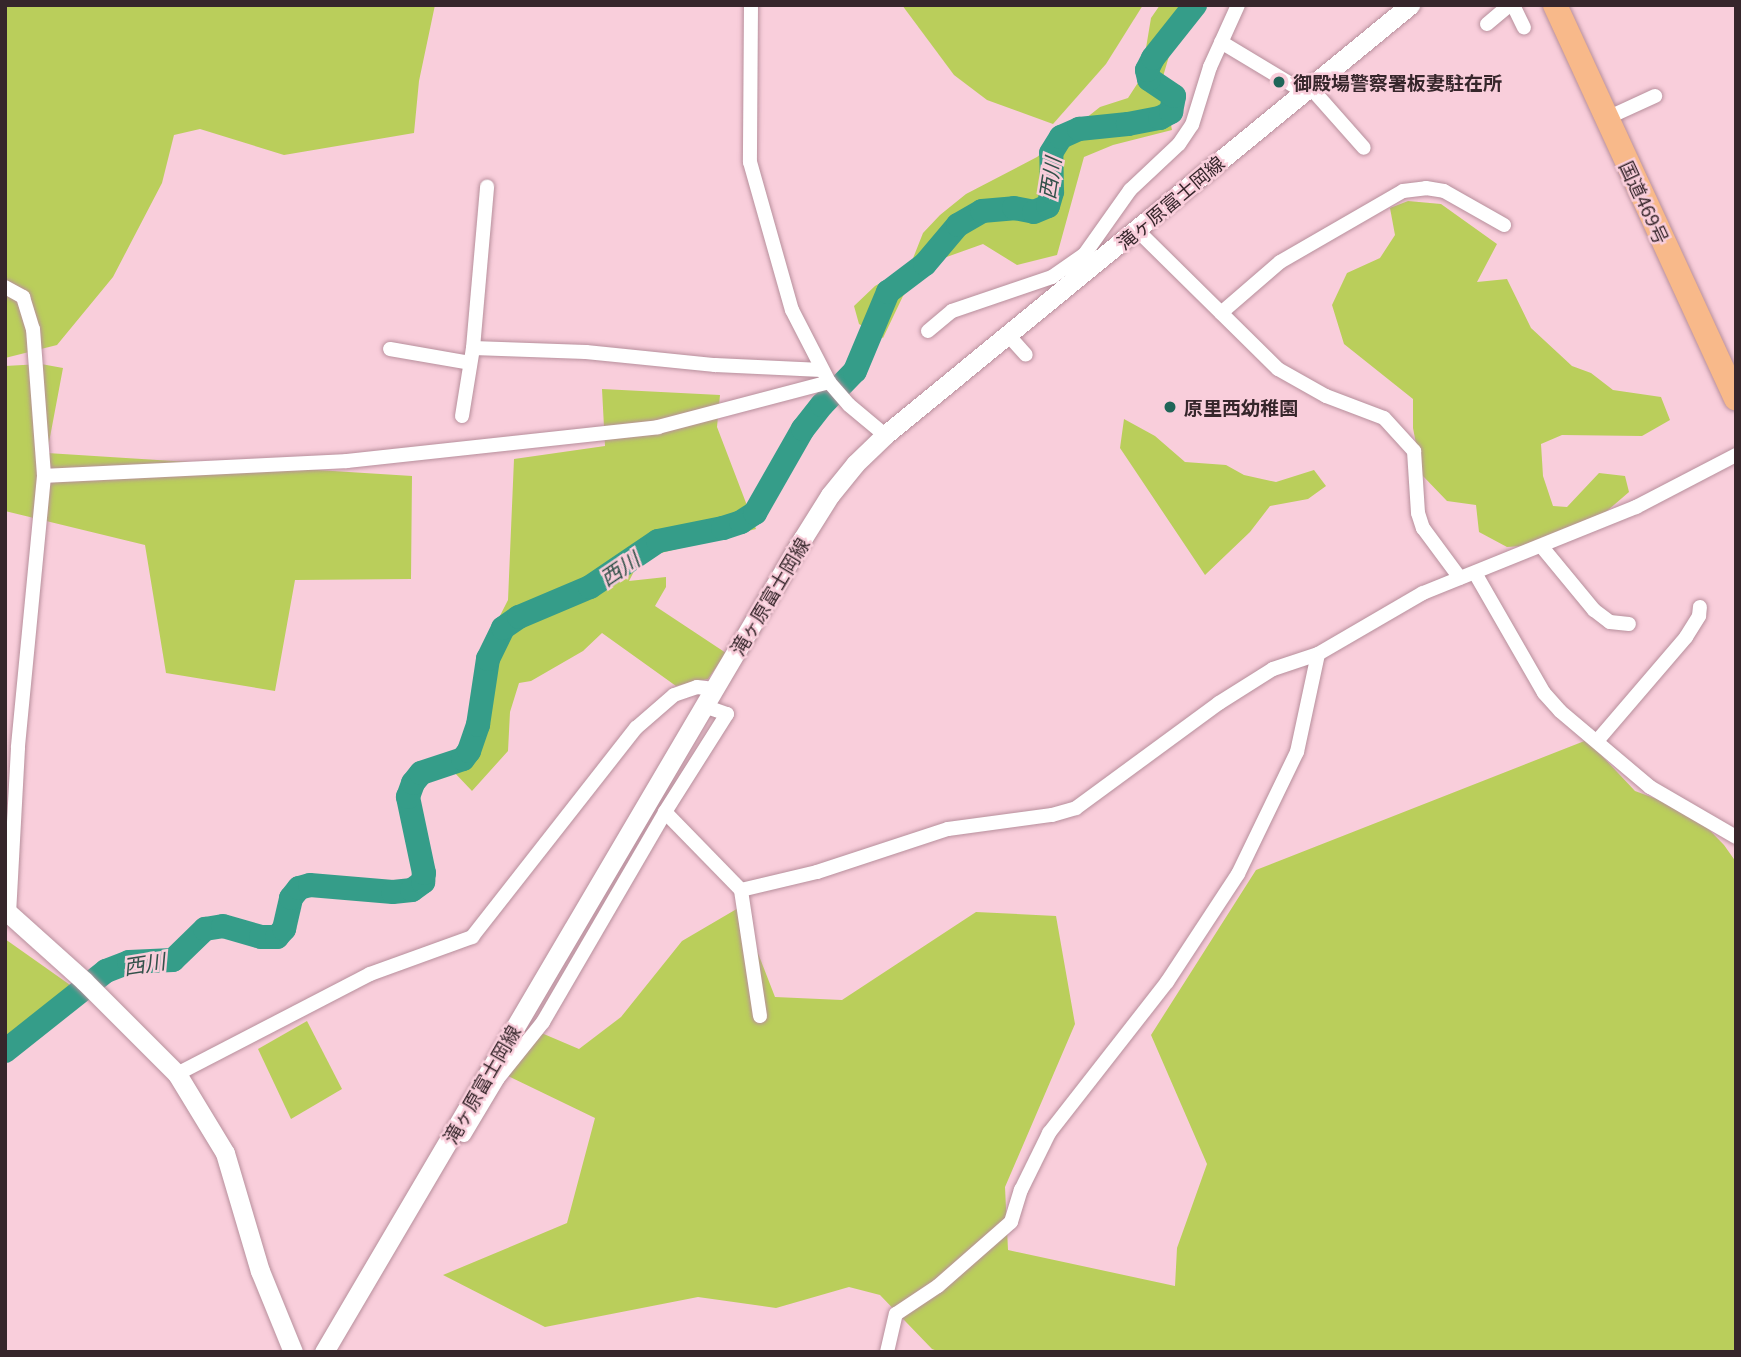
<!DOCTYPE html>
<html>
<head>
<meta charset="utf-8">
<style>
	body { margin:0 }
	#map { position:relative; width:1741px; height:1357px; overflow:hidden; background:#f9cedb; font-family:Georgia,"Noto Sans JP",serif }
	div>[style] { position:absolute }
	.green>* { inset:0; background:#bace5b }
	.river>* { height:24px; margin:-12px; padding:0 12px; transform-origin:12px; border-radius:12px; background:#359d89 }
	.roads { filter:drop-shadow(0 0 2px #b78f9c) drop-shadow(0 0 2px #b78f9c) }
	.street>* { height:14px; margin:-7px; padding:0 7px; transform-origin:7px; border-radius:7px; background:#fff }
	.secondary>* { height:19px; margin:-9.5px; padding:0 9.5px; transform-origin:9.5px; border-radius:9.5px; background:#fff }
	.highway>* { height:24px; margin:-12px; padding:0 12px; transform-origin:12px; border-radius:12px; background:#f8b98a }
	.dots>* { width:19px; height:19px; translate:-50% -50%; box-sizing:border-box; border:4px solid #f9cedb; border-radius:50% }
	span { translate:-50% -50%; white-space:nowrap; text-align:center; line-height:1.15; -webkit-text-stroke:5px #f9cedb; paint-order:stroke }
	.poi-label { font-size:19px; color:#36262b; font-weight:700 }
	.left { translate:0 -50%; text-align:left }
	.street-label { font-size:19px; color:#36262b }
	.water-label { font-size:21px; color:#32514a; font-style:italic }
	.frame { position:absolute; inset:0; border:7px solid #36262b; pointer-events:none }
</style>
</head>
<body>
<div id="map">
	<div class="green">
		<i style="clip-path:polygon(5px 5px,435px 5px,419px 81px,414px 133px,284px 155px,200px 129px,174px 135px,162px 183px,113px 277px,57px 345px,5px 358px)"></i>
		<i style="clip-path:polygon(902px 5px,1143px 5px,1106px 64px,1053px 124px,987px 100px,954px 75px)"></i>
		<i style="clip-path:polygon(1160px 5px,1184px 5px,1162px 80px,1172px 130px,1113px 145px,1084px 157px,1057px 255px,1017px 265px,983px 244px,927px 264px,903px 296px,883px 338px,859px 324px,854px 306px,875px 286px,910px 266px,923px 233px,940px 215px,966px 194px,1037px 157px,1100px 107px,1128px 98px,1141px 78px,1151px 18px)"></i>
		<i style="clip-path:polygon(1408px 201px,1441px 204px,1497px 244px,1477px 282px,1507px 279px,1531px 328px,1572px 366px,1591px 373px,1613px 390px,1661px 397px,1670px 420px,1642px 436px,1562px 435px,1541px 444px,1543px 476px,1553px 506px,1567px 507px,1599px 473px,1625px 476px,1629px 492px,1600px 517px,1523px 546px,1507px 547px,1479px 532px,1476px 505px,1447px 501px,1422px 475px,1413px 428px,1413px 399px,1344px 344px,1332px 305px,1347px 273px,1380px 258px,1395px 235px,1390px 208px)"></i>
		<i style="clip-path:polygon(41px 364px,63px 368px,47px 453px,412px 476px,411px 579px,295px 580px,275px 691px,166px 673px,145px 545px,5px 511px,5px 366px)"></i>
		<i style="clip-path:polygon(602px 389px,720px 395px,717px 427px,756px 529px,641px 558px,629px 581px,666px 577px,666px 587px,655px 606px,726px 653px,708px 679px,676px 686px,602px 633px,583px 651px,531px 681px,519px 683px,510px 712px,508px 751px,472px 791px,453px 771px,470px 738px,481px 653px,508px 600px,514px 459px,605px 446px)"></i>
		<i style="clip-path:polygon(1124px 419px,1155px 436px,1185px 462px,1226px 465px,1244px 475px,1276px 482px,1314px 470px,1326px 486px,1308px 499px,1270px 506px,1250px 532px,1205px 575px,1120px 448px)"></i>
		<i style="clip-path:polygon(1587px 740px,1635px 791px,1692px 812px,1724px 845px,1736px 862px,1736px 1352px,940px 1352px,932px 1349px,880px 1295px,849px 1287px,776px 1308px,698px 1297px,545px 1327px,443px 1275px,567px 1223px,595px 1118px,508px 1076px,532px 1029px,579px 1049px,621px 1017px,682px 941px,740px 907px,775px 997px,842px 1000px,976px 912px,1056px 916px,1075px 1024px,1005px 1187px,1008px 1250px,1175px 1286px,1177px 1248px,1207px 1164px,1151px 1035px,1256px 870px)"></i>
		<i style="clip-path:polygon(5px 939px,73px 987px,5px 1044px)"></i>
		<i style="clip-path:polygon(307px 1021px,342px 1089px,291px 1119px,258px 1049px)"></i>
	</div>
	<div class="river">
		<i style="left:5px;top:1051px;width:129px;rotate:-38.4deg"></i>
		<i style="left:106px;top:971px;width:25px;rotate:-21deg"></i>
		<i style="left:129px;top:962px;width:44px;rotate:-2.6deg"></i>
		<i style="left:173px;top:960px;width:45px;rotate:-44.1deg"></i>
		<i style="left:205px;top:929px;width:18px;rotate:-9deg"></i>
		<i style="left:223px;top:926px;width:40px;rotate:16deg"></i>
		<i style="left:261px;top:937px;width:16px"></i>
		<i style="left:277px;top:937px;width:11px;rotate:-49deg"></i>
		<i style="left:284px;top:929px;width:32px;rotate:-77deg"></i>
		<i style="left:291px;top:898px;width:13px;rotate:-51deg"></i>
		<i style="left:299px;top:888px;width:11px;rotate:-15deg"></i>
		<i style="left:310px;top:885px;width:83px;rotate:4.8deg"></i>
		<i style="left:393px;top:892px;width:19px;rotate:-6deg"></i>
		<i style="left:412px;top:890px;width:14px;rotate:-36deg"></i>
		<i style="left:423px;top:882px;width:9px;rotate:-84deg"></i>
		<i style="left:424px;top:873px;width:78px;rotate:-101.9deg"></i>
		<i style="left:408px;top:797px;width:15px;rotate:-70deg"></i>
		<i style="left:413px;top:783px;width:13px;rotate:-51deg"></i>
		<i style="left:421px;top:773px;width:44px;rotate:-18.4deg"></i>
		<i style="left:463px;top:759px;width:10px;rotate:-53deg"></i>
		<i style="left:469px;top:751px;width:28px;rotate:-71deg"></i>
		<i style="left:478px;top:725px;width:67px;rotate:-81.4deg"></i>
		<i style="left:488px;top:659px;width:34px;rotate:-64deg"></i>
		<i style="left:503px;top:628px;width:19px;rotate:-35deg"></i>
		<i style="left:519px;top:617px;width:77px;rotate:-22.9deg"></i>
		<i style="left:590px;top:587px;width:82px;rotate:-34.1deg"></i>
		<i style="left:658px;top:541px;width:66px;rotate:-11.3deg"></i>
		<i style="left:723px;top:528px;width:19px;rotate:-18deg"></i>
		<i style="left:741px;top:522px;width:17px;rotate:-33deg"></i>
		<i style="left:755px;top:513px;width:97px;rotate:-60.3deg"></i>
		<i style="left:803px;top:429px;width:31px;rotate:-52deg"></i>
		<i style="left:822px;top:405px;width:47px;rotate:-45.9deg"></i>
		<i style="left:855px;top:371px;width:86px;rotate:-67.3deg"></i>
		<i style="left:888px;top:292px;width:46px;rotate:-37.1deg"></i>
		<i style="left:925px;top:264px;width:51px;rotate:-49.8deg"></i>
		<i style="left:958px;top:225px;width:28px;rotate:-30deg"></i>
		<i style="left:982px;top:211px;width:32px;rotate:-5deg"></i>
		<i style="left:1014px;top:208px;width:20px;rotate:11deg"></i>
		<i style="left:1034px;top:212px;width:15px;rotate:-23deg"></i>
		<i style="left:1048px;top:206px;width:15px;rotate:-74deg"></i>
		<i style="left:1052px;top:192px;width:39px;rotate:-91deg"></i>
		<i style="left:1051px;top:153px;width:19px;rotate:-58deg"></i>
		<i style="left:1061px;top:137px;width:20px;rotate:-24deg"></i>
		<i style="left:1079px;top:129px;width:49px;rotate:-5.8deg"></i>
		<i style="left:1128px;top:124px;width:33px;rotate:-11deg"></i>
		<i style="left:1160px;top:118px;width:13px;rotate:-29deg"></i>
		<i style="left:1171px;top:112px;width:16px;rotate:-79deg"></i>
		<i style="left:1174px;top:96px;width:30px;rotate:-146deg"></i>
		<i style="left:1149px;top:79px;width:9px;rotate:-103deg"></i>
		<i style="left:1147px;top:70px;width:13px;rotate:-63deg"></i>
		<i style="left:1153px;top:58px;width:68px;rotate:-51.6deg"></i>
	</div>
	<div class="roads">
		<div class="street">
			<i style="left:751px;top:5px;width:157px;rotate:90.4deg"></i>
			<i style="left:750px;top:162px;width:154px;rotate:74.2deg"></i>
			<i style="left:792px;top:310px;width:81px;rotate:62.8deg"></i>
			<i style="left:829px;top:382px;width:30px;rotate:49deg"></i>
			<i style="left:849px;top:405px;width:47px;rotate:39.8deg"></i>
			<i style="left:1513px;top:5px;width:25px;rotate:64deg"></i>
			<i style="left:1487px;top:24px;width:30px;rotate:-40deg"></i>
			<i style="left:1221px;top:42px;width:97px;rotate:31.1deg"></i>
			<i style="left:1310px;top:87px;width:81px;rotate:48.5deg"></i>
			<i style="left:1607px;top:118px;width:53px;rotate:-24.6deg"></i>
			<i style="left:1137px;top:230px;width:198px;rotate:44.6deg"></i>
			<i style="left:1278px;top:369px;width:55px;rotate:29.4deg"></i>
			<i style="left:1326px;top:396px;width:62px;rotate:20.8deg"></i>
			<i style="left:1384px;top:418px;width:45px;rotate:47.7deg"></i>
			<i style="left:1414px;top:451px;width:62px;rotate:86.3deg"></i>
			<i style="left:1418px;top:513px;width:16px;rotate:72deg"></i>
			<i style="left:1423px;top:528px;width:62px;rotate:53.5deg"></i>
			<i style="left:1093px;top:266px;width:14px;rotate:-129deg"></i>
			<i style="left:1084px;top:255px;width:80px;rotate:-54.7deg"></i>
			<i style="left:1130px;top:190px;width:67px;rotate:-43.2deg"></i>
			<i style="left:1179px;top:144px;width:23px;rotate:-56deg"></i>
			<i style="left:1192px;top:125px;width:61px;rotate:-72.8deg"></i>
			<i style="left:1210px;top:67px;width:68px;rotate:-65.7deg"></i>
			<i style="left:5px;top:287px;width:21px;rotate:29deg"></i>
			<i style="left:23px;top:297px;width:34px;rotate:73deg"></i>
			<i style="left:33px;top:329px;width:147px;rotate:85.7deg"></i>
			<i style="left:44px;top:476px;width:273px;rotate:95.5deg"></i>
			<i style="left:18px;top:748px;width:166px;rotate:93.1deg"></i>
			<i style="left:1221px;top:313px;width:78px;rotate:-40.8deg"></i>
			<i style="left:1280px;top:262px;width:142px;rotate:-30deg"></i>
			<i style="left:1403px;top:191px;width:23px;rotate:-7deg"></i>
			<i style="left:1426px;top:188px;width:18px;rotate:9deg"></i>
			<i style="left:1444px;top:191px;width:69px;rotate:29.5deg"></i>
			<i style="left:928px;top:331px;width:31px;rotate:-40deg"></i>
			<i style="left:952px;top:311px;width:106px;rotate:-18.8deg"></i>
			<i style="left:1052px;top:277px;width:39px;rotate:-35deg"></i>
			<i style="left:1009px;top:336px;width:25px;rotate:48deg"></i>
			<i style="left:473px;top:348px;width:162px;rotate:-85deg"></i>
			<i style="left:390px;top:349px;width:81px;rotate:9.9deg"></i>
			<i style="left:462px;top:416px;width:69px;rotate:-80.8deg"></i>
			<i style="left:473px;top:348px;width:113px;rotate:2deg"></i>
			<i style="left:586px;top:352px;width:130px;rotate:5.8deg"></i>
			<i style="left:715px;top:365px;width:107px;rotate:2.7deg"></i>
			<i style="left:44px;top:476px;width:303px;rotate:-2.8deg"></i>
			<i style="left:347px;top:461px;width:313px;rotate:-6.2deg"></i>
			<i style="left:658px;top:427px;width:177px;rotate:-14.7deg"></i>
			<i style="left:1542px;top:547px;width:82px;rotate:50.5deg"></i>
			<i style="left:1594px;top:610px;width:20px;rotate:37deg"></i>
			<i style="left:1610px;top:622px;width:19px;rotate:6deg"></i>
			<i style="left:1475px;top:573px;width:138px;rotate:60.1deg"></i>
			<i style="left:1544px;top:693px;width:24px;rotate:48deg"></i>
			<i style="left:1560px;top:711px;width:118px;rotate:40.2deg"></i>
			<i style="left:1650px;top:787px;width:99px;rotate:30.2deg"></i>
			<i style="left:1597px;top:741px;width:137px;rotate:-49.4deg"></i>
			<i style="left:1686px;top:637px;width:25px;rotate:-58deg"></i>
			<i style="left:1699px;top:616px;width:9px;rotate:-84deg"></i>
			<i style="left:665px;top:812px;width:109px;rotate:45.7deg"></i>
			<i style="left:760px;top:1016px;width:127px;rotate:-98.6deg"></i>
			<i style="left:741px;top:890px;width:78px;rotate:-13.3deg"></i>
			<i style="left:817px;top:872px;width:138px;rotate:-18.2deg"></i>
			<i style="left:948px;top:829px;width:105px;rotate:-7.7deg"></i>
			<i style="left:1052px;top:815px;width:25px;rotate:-16deg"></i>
			<i style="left:1076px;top:808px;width:177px;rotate:-36.3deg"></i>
			<i style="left:1219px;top:703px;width:64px;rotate:-32.2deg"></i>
			<i style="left:1273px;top:669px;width:47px;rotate:-18.4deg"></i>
			<i style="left:1318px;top:654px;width:121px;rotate:-30.2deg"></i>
			<i style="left:1423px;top:593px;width:230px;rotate:-22deg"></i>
			<i style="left:1636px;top:507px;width:113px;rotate:-27.5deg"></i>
			<i style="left:177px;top:1074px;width:217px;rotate:-27.4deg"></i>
			<i style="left:370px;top:974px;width:109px;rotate:-19.9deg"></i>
			<i style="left:472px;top:937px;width:266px;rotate:-51.9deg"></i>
			<i style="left:636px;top:728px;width:50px;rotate:-41deg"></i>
			<i style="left:674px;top:695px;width:24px;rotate:-19deg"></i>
			<i style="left:697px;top:687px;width:17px;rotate:7deg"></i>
			<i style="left:464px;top:1135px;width:66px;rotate:-59.2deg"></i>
			<i style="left:498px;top:1078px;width:72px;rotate:-51.2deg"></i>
			<i style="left:543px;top:1022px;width:243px;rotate:-59.8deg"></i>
			<i style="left:665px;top:812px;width:116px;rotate:-57.7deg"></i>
			<i style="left:727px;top:714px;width:24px;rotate:-161deg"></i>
			<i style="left:887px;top:1352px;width:39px;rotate:-77deg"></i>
			<i style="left:896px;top:1314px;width:50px;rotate:-33.7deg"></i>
			<i style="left:938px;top:1286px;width:97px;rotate:-41.2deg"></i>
			<i style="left:1011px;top:1222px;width:34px;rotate:-73deg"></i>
			<i style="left:1021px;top:1190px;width:64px;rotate:-63.8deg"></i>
			<i style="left:1049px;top:1133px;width:192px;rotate:-52deg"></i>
			<i style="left:1167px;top:982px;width:129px;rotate:-56.7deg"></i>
			<i style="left:1238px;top:874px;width:136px;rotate:-64.2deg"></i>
			<i style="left:1297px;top:752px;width:100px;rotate:-77.9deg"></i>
		</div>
		<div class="secondary">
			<i style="left:5px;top:910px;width:106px;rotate:41.9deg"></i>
			<i style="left:84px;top:981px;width:132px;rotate:45deg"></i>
			<i style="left:177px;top:1074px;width:92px;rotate:58.7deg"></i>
			<i style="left:225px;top:1153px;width:123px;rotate:73.5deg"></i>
			<i style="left:260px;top:1271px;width:87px;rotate:67.8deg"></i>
			<i style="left:324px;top:1352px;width:944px;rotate:-59.53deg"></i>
			<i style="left:803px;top:538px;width:51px;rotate:-57.9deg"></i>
			<i style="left:830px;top:495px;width:40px;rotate:-51deg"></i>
			<i style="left:855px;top:464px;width:42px;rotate:-44deg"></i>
			<i style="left:885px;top:435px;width:679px;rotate:-39.32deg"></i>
		</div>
		<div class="highway">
			<i style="left:1555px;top:5px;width:433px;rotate:65.3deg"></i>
		</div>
	</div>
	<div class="dots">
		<i style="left:1279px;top:82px;background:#206558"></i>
		<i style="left:1170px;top:407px;background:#206558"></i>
	</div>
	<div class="poi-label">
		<span class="left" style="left:1293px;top:82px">御殿場警察署板妻駐在所</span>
		<span class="left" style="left:1184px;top:407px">原里西幼稚園</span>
	</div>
	<div class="street-label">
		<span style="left:1170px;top:202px;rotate:-40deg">滝ヶ原富士岡線</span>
		<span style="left:1645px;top:202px;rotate:65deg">国道469号</span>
		<span style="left:769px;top:596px;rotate:-59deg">滝ヶ原富士岡線</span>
		<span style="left:481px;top:1084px;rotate:-60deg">滝ヶ原富士岡線</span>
	</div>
	<div class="water-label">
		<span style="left:1049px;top:178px;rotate:-81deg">西川</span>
		<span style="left:619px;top:568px;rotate:-34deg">西川</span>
		<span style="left:144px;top:963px;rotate:-9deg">西川</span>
	</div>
	<div class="frame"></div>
</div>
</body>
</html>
